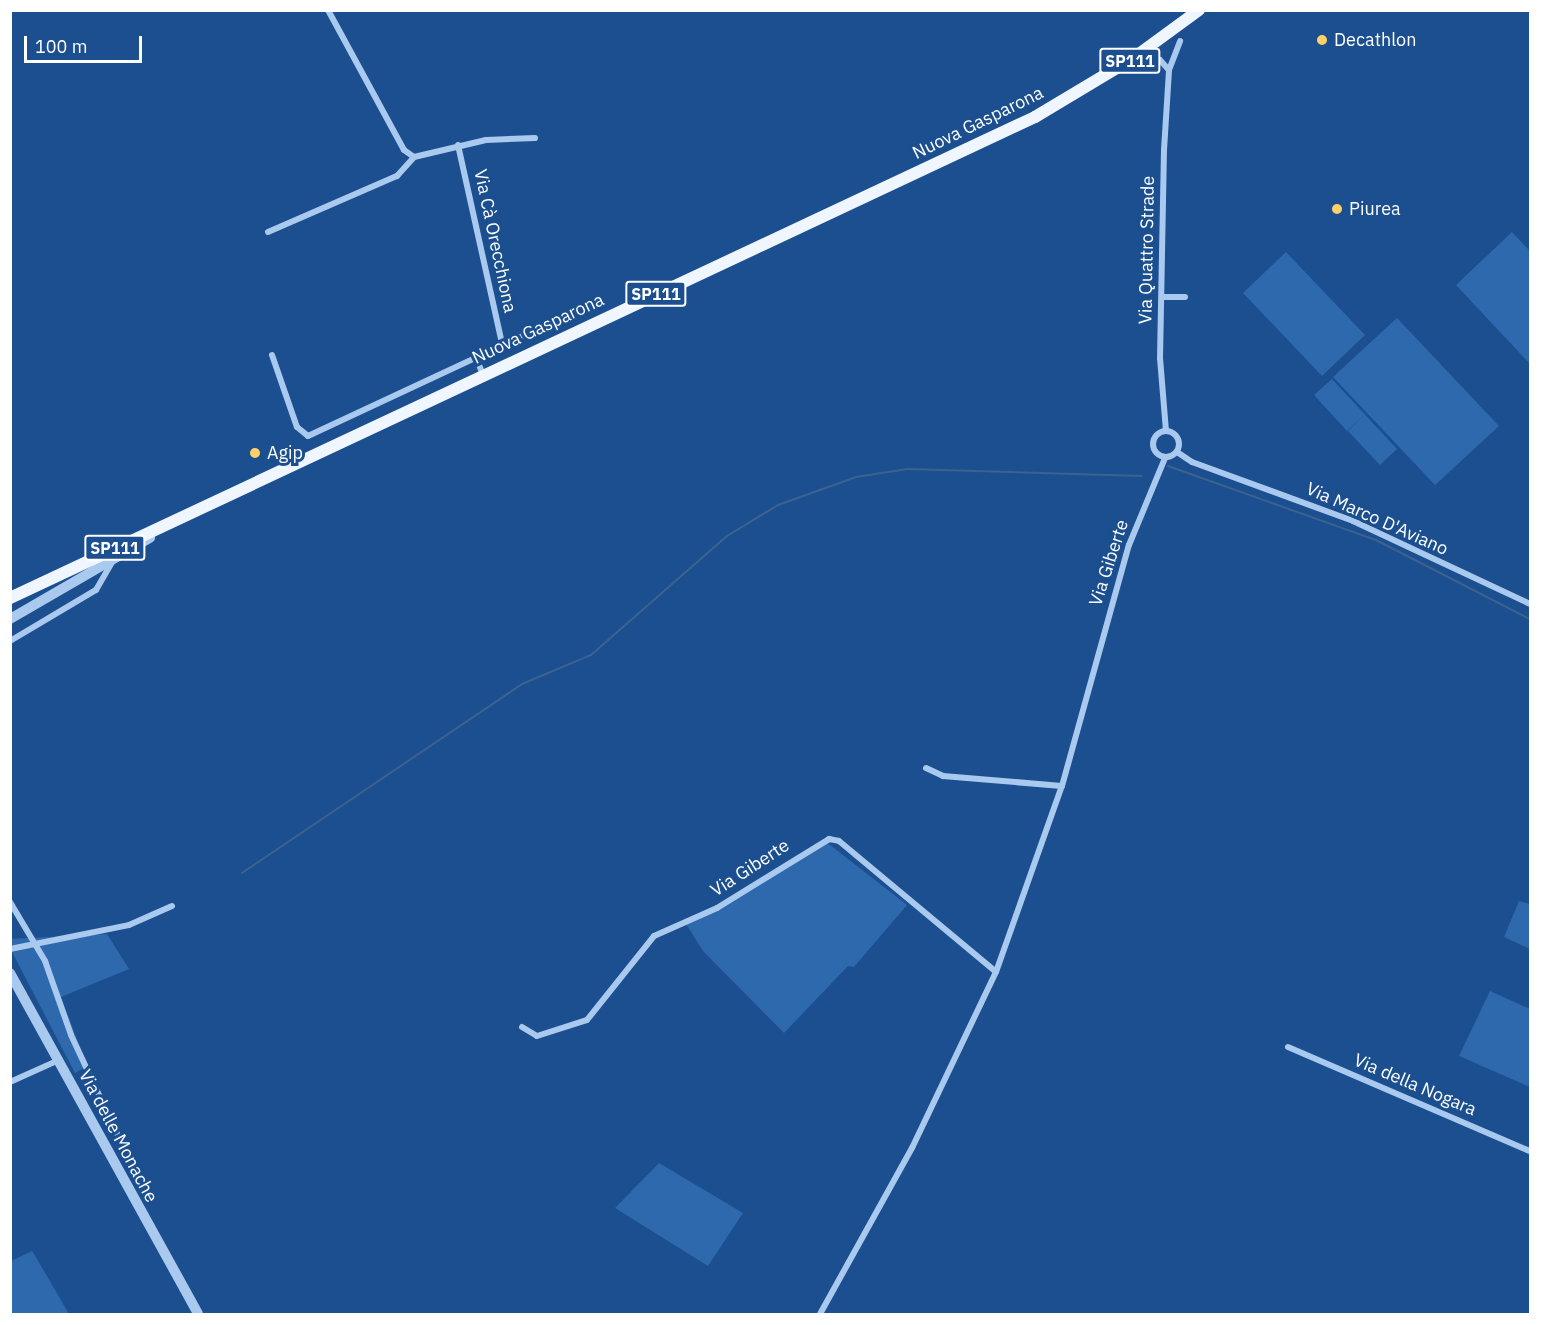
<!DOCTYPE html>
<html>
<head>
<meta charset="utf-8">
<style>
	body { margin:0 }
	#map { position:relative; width:1541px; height:1325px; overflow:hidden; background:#1b4f8f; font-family:"IBM Plex Sans",sans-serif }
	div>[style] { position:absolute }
	.green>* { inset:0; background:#2e69ad }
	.stream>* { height:2px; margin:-1px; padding:0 1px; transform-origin:1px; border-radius:1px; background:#3c6290 }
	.minor>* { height:6px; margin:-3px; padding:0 3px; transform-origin:3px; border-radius:3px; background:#a9c9ee }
	.minor>.ring { margin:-3px; padding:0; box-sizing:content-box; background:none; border:6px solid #a9c9ee; border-radius:50% }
	.tertiary>* { height:10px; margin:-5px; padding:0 5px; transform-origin:5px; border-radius:5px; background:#a9c9ee }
	.primary>* { height:12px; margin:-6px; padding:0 6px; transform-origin:6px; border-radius:6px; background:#f0f6ff }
	.dots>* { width:16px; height:16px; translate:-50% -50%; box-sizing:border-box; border:3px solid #1b4f8f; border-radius:50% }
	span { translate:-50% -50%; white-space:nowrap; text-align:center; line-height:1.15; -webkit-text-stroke:6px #1b4f8f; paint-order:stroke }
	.shield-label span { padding:2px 4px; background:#1b4f8f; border:2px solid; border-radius:4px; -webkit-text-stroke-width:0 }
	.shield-label { font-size:16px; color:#fff; font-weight:700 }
	.poi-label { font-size:18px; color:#fff }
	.left { translate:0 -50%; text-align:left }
	.street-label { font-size:18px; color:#fff }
	.frame { position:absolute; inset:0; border:12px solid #fff; pointer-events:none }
	.scale { position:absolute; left:24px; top:36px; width:118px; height:27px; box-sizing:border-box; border:3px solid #fff; border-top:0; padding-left:8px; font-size:18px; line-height:21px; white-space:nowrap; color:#fff; -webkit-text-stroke:4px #1b4f8f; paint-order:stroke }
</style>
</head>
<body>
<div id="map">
	<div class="green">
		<i style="clip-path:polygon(1512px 232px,1530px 251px,1530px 364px,1456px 285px)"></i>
		<i style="clip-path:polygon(1286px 252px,1365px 335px,1322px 376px,1243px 293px)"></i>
		<i style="clip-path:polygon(1397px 318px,1499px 426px,1435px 485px,1333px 377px)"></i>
		<i style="clip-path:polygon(1332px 379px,1397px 449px,1380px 465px,1348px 431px,1364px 415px,1347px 431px,1314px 395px)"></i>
		<i style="clip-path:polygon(825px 841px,907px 905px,854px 967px,848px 966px,784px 1033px,703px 951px,686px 924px)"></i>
		<i style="clip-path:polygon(1519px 901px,1530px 904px,1530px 949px,1504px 937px)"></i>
		<i style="clip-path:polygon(107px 934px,129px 969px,61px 997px,87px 1066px,75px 1073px,11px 950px,10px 939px)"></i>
		<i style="clip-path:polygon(1490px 991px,1530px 1009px,1530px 1087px,1459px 1056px)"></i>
		<i style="clip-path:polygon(659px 1163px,743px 1213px,708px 1266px,615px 1208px)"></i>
		<i style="clip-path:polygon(32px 1251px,37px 1259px,69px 1314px,11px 1314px,11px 1261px)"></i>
	</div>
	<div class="stream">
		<i style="left:1168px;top:466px;width:221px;rotate:19.6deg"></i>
		<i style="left:1376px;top:540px;width:173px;rotate:27.2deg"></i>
		<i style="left:242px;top:873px;width:338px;rotate:-34deg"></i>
		<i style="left:522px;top:684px;width:75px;rotate:-22.8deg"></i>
		<i style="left:591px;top:655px;width:181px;rotate:-41.2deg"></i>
		<i style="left:727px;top:536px;width:60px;rotate:-31.3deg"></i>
		<i style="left:778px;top:505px;width:83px;rotate:-19.7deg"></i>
		<i style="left:856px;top:477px;width:52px;rotate:-8.9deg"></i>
		<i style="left:907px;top:469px;width:235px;rotate:1.7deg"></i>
	</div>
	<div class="minor">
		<i style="left:328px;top:10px;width:159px;rotate:61.5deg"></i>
		<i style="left:404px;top:150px;width:12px;rotate:35deg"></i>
		<i style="left:414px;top:157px;width:74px;rotate:-13.3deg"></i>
		<i style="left:486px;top:140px;width:49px;rotate:-2.3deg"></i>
		<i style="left:1147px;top:63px;width:13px;rotate:-13deg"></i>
		<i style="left:1160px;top:60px;width:13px;rotate:48deg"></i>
		<i style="left:458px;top:145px;width:203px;rotate:77.5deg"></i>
		<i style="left:268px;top:232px;width:141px;rotate:-23.5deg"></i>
		<i style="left:397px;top:176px;width:25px;rotate:-48deg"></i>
		<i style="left:1162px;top:297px;width:23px"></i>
		<i style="left:272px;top:355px;width:76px;rotate:70.9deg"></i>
		<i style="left:297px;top:427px;width:14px;rotate:39deg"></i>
		<i style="left:308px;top:436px;width:291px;rotate:-25deg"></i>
		<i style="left:475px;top:355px;width:22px;rotate:68deg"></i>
		<i class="ring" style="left:1153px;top:431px;width:20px;height:20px"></i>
		<i style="left:1166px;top:431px;width:73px;rotate:-94.7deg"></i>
		<i style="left:1160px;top:358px;width:208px;rotate:-88.9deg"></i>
		<i style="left:1164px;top:150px;width:80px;rotate:-86.4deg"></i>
		<i style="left:1169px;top:70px;width:31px;rotate:-69deg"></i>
		<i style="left:1177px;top:452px;width:18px;rotate:34deg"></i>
		<i style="left:1192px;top:462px;width:171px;rotate:20.1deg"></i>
		<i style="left:1353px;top:521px;width:195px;rotate:25.1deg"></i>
		<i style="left:10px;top:641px;width:100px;rotate:-30.7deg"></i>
		<i style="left:96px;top:590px;width:32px;rotate:-60deg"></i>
		<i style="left:926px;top:768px;width:19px;rotate:25deg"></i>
		<i style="left:943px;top:776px;width:119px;rotate:4.8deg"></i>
		<i style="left:10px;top:902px;width:69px;rotate:59.3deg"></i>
		<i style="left:45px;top:961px;width:78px;rotate:70.6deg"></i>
		<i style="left:71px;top:1035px;width:159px;rotate:65deg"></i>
		<i style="left:138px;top:1179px;width:7px;rotate:8deg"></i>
		<i style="left:10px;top:949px;width:121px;rotate:-11.4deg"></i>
		<i style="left:129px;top:925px;width:47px;rotate:-23.8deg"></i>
		<i style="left:522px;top:1027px;width:17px;rotate:31deg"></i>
		<i style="left:537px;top:1036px;width:52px;rotate:-17.7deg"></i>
		<i style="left:587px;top:1020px;width:107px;rotate:-51.4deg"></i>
		<i style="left:654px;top:936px;width:69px;rotate:-24deg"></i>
		<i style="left:717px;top:908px;width:132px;rotate:-31.6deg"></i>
		<i style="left:829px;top:839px;width:10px;rotate:11deg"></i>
		<i style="left:839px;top:841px;width:204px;rotate:39.8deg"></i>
		<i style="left:1288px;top:1047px;width:263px;rotate:23.3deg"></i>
		<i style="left:10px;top:1082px;width:54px;rotate:-24.2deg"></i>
		<i style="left:820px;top:1314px;width:190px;rotate:-61deg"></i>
		<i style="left:912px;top:1148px;width:195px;rotate:-64.5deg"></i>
		<i style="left:996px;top:972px;width:197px;rotate:-70.5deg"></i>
		<i style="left:1062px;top:786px;width:250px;rotate:-74.5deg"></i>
		<i style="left:1129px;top:545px;width:94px;rotate:-67.5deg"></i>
	</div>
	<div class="tertiary">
		<i style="left:10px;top:619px;width:162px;rotate:-30.1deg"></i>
		<i style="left:10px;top:973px;width:389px;rotate:61.1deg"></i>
	</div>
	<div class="primary">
		<i style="left:10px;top:598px;width:1132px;rotate:-25.14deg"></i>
		<i style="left:1035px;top:117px;width:113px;rotate:-30.9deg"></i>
		<i style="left:1132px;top:59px;width:83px;rotate:-36.2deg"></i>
	</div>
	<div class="dots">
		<i style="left:1322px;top:40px;background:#ffd166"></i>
		<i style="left:1337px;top:209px;background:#ffd166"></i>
		<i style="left:255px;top:453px;background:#ffd166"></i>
	</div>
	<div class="shield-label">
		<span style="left:1130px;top:61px">SP111</span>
		<span style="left:656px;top:294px">SP111</span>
		<span style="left:115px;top:548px">SP111</span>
	</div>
	<div class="poi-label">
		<span class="left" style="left:1334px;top:40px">Decathlon</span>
		<span class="left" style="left:1349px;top:209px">Piurea</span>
		<span class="left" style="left:267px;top:453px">Agip</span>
	</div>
	<div class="street-label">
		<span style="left:978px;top:123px;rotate:-26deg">Nuova Gasparona</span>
		<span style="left:495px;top:241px;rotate:78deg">Via Cà Orecchiona</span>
		<span style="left:1147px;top:250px;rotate:-89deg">Via Quattro Strade</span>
		<span style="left:538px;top:329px;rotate:-25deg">Nuova Gasparona</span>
		<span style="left:1377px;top:519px;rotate:24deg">Via Marco D'Aviano</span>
		<span style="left:1109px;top:563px;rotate:-72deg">Via Giberte</span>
		<span style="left:750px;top:868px;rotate:-33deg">Via Giberte</span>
		<span style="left:1415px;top:1085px;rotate:23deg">Via della Nogara</span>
		<span style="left:118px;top:1136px;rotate:62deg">Via delle Monache</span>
	</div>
	<div class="frame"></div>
	<div class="scale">100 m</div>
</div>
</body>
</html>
